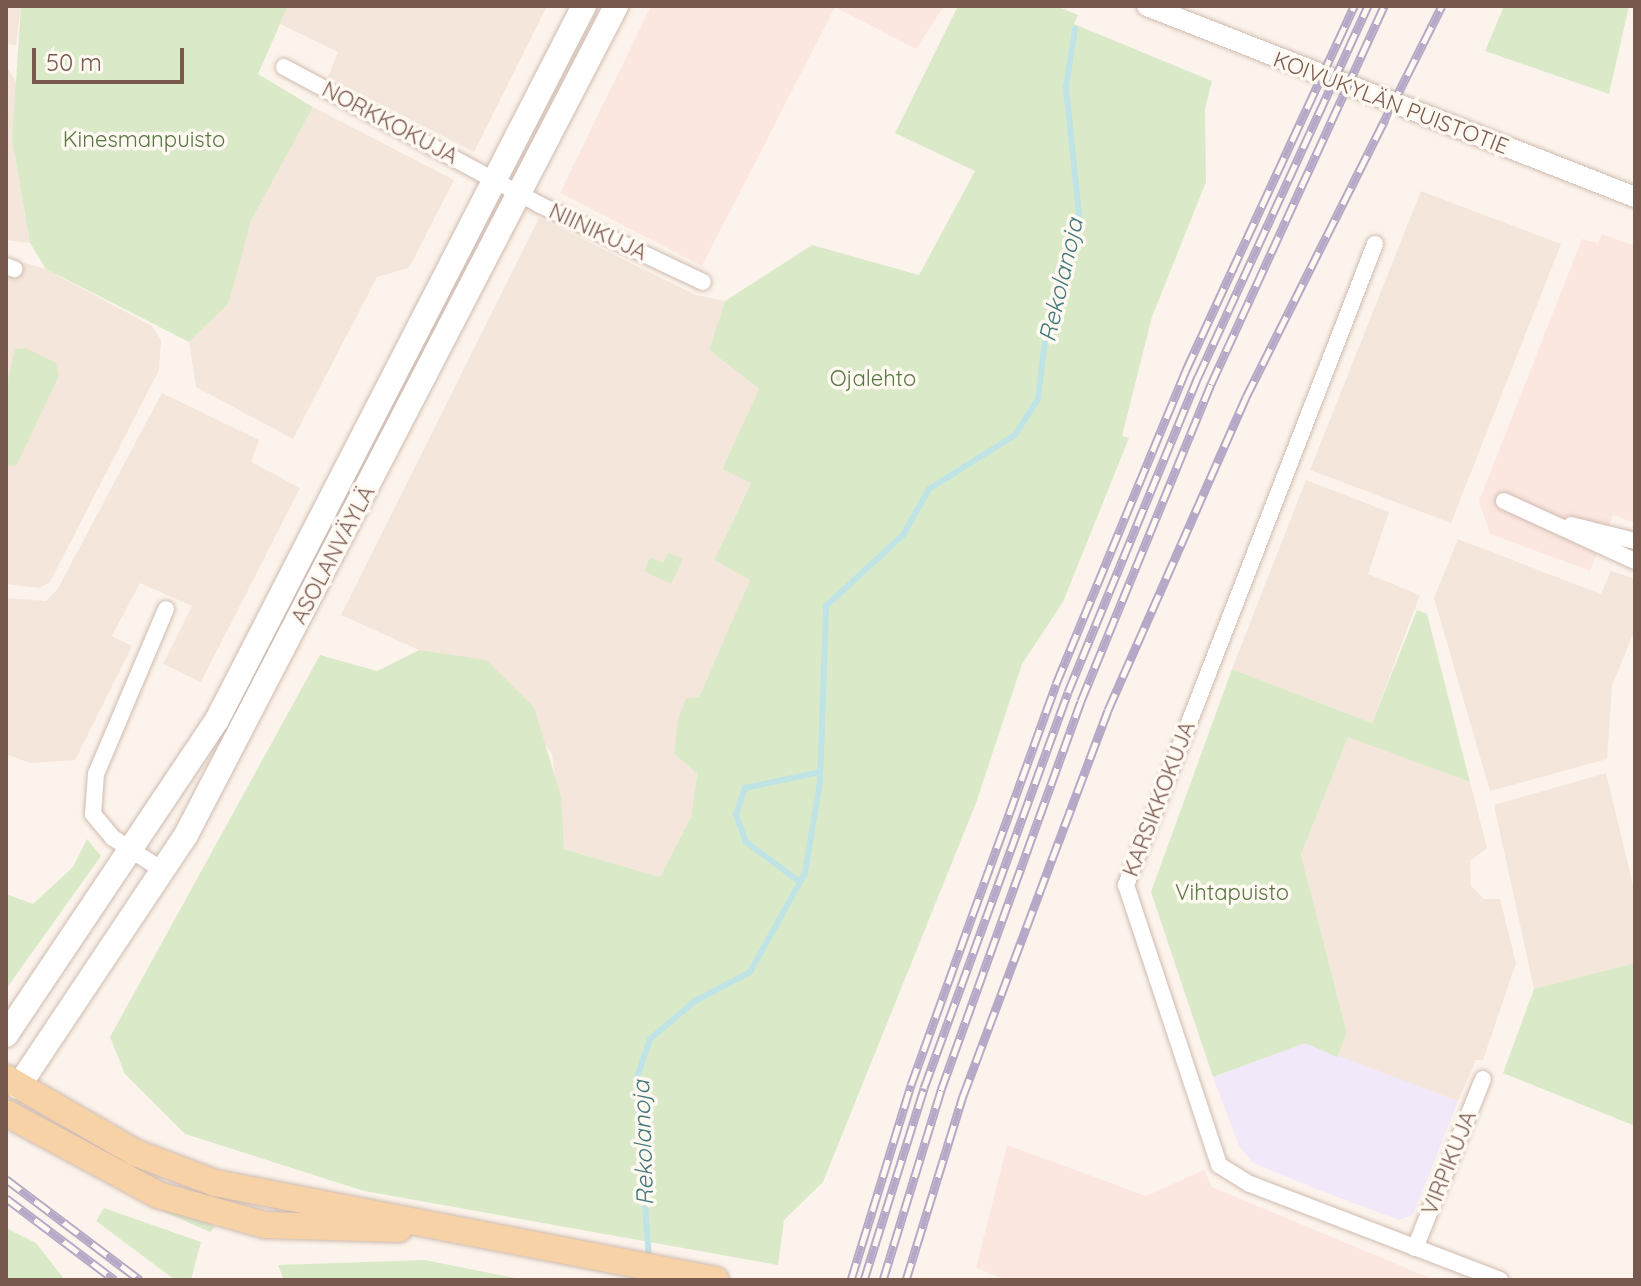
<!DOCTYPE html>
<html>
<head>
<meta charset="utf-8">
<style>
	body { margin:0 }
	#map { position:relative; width:1641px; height:1286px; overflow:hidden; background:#fcf4ec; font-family:Quicksand,sans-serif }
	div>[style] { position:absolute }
	.residential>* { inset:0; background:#f4e6da }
	.commercial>* { inset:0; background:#fce6e0 }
	.education>* { inset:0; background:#f1e8f9 }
	.green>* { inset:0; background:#daeac9 }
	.stream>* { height:6px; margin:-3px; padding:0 3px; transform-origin:3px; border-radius:3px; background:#c0e4e6 }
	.roads { filter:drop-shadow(0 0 2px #cfbbb0) drop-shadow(0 0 2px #cfbbb0) }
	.minor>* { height:16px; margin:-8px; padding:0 8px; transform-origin:8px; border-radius:8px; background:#fff }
	.tertiary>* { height:20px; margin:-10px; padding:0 10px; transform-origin:10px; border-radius:10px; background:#fff }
	.secondary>* { height:24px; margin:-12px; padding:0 12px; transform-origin:12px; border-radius:12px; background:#fff }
	.primary>* { height:26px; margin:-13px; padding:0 13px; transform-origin:13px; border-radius:13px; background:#f8d2a7 }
	.rail>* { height:9px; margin-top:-4.5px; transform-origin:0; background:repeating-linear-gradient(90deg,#fff9f2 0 18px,#b6a9c7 0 36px); box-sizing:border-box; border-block:2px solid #b6a9c7 }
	span { translate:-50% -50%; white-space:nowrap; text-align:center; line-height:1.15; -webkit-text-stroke:7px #fff9f2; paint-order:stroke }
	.street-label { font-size:22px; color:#78594e }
	.park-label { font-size:22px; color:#587743 }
	.water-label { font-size:24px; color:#42787c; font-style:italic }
	.frame { position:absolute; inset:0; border:8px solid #78594e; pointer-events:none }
	.scale { position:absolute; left:32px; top:48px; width:152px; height:36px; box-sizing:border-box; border:4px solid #78594e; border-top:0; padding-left:10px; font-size:24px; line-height:28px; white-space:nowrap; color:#78594e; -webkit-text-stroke:6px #fff9f2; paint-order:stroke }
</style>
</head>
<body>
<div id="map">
	<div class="residential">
		<i style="clip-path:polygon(6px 6px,21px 6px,16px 45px,6px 44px)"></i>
		<i style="clip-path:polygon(288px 6px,547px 6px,474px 152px,328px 77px,338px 52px,280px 24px)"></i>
		<i style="clip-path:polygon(6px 65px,20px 89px,12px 140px,30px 243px,6px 240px)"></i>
		<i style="clip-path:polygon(313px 107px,454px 180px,409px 268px,377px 277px,293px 439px,196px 387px,189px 342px,229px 303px,251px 221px)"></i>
		<i style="clip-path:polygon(1421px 191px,1561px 244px,1451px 523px,1310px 470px)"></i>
		<i style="clip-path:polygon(539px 218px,696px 295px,725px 301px,709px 350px,759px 389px,722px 469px,751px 482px,714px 560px,751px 580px,674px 752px,697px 774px,691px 817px,660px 877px,564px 849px,552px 754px,486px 660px,437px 658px,341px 615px)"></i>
		<i style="clip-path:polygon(6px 258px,46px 269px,152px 326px,161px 340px,159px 370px,50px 582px,39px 588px,6px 584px)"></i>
		<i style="clip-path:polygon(162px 393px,259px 440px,251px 462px,300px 488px,201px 682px,163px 664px,192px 606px,140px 583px,112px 636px,132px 646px,75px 760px,30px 763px,6px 754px,6px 598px,46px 601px,57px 590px)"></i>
		<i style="clip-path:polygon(1306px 480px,1389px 512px,1368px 574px,1420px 595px,1372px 723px,1232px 669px)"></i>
		<i style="clip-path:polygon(1458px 539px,1601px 594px,1611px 571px,1635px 579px,1635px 629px,1612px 686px,1607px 759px,1490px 791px,1434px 598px)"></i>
		<i style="clip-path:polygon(1348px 736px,1470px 782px,1487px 848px,1470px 861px,1471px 886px,1484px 899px,1500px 899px,1516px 963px,1483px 1060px,1476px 1060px,1458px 1101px,1337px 1057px,1347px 1033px,1301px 855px)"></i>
		<i style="clip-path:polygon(1606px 773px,1635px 893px,1635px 963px,1534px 989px,1494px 805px)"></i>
	</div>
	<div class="commercial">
		<i style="clip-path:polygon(651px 6px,944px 6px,916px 49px,835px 7px,702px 266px,560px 193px)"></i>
		<i style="clip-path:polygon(1602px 234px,1635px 246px,1635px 523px,1613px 515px,1590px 571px,1490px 534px,1479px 501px,1582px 239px,1598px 243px)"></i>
		<i style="clip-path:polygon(1007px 1145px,1146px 1196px,1204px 1170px,1212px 1187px,1435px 1280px,1005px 1280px,976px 1268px)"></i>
	</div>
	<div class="education">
		<i style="clip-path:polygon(1305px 1043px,1458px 1101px,1413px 1215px,1399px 1220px,1324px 1192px,1253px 1163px,1239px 1146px,1213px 1077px)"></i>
	</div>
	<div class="green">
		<i style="clip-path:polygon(21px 6px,288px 6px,258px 74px,313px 107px,251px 221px,229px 303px,189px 342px,46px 269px,30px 243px,12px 140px)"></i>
		<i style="clip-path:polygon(958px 6px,1056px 6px,1078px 15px,1074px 24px,1212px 81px,1205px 109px,1206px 182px,1152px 317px,1122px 436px,1129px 438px,1063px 602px,1022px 664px,976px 803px,823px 1182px,784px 1220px,778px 1265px,364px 1191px,185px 1134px,125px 1074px,110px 1037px,320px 655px,377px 671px,419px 650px,486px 660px,534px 707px,561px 796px,564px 849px,660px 877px,691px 817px,697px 774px,674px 753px,678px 720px,686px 698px,699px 697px,750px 580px,714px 560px,751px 483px,722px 469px,759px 389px,709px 350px,725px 301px,812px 245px,919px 275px,975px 171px,895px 133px)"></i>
		<i style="clip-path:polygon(1504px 6px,1629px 6px,1609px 94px,1485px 51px)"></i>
		<i style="clip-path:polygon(25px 348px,56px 363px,59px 376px,16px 466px,6px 465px,6px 389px,15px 349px)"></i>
		<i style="clip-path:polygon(668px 552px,683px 559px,671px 584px,644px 571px,650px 557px,663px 563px)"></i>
		<i style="clip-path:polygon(1417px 610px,1427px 614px,1470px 782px,1348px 737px,1301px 855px,1347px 1033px,1337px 1057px,1305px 1043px,1213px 1077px,1151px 892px,1232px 669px,1372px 723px)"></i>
		<i style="clip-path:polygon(87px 839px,101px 856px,6px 989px,6px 894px,33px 904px,73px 867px)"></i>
		<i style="clip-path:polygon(1635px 963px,1633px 1125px,1503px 1073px,1534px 989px)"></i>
		<i style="clip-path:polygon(104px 1208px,201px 1242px,191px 1280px,175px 1280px,96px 1221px)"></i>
		<i style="clip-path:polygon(158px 1209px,191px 1212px,215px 1227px,210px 1232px)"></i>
		<i style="clip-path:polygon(6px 1228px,36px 1243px,65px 1280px,6px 1280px)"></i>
		<i style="clip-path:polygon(425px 1260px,525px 1280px,284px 1280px,278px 1265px)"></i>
	</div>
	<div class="stream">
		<i style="left:800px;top:882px;width:67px;rotate:-143.5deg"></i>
		<i style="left:746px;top:842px;width:30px;rotate:-110deg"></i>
		<i style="left:736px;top:814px;width:28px;rotate:-71deg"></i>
		<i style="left:745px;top:788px;width:77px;rotate:-12deg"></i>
		<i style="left:649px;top:1259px;width:179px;rotate:-94.2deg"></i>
		<i style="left:636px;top:1080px;width:43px;rotate:-71.1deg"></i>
		<i style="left:650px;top:1039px;width:59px;rotate:-40.2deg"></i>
		<i style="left:695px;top:1001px;width:62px;rotate:-27.8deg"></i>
		<i style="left:750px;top:972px;width:113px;rotate:-60.9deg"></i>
		<i style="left:805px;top:873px;width:92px;rotate:-80.6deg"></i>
		<i style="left:820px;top:782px;width:176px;rotate:-88deg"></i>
		<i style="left:826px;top:606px;width:105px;rotate:-42.7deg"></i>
		<i style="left:903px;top:535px;width:53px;rotate:-60.5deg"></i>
		<i style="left:929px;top:489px;width:102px;rotate:-32.1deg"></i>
		<i style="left:1015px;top:435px;width:43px;rotate:-57.4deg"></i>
		<i style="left:1038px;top:399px;width:75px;rotate:-83.1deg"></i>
		<i style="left:1047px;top:325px;width:115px;rotate:-73.8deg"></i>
		<i style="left:1079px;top:215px;width:129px;rotate:-95.8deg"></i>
		<i style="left:1066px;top:87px;width:59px;rotate:-81.2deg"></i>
	</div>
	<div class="roads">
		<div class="minor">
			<i style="left:284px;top:67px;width:291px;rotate:28.3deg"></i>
			<i style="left:540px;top:205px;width:180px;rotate:25.3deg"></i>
			<i style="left:1375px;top:244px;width:688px;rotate:111.23deg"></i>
			<i style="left:1126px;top:885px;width:295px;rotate:71.6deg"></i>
			<i style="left:1219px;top:1165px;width:36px;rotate:32deg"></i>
			<i style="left:1250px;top:1184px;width:268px;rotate:21deg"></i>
			<i style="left:6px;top:266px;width:9px;rotate:21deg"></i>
			<i style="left:1504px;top:501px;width:144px;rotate:24.6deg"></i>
			<i style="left:1571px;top:525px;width:66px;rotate:14deg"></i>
			<i style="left:165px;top:872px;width:62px;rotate:-146.8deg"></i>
			<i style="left:113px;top:838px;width:31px;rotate:-130deg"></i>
			<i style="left:93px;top:814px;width:40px;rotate:-85.7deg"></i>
			<i style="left:96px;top:774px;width:179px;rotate:-67deg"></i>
			<i style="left:1415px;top:1248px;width:182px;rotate:-68.1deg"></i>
		</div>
		<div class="tertiary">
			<i style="left:1147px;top:6px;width:524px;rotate:21.38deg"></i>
		</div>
		<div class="secondary">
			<i style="left:6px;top:1035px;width:379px;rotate:-56.2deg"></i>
			<i style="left:217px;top:720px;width:803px;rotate:-62.8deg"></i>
			<i style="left:18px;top:1087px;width:303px;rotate:-56.3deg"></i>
			<i style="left:186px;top:835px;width:934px;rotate:-62.58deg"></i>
		</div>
		<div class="primary">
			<i style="left:6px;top:1078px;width:150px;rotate:30deg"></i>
			<i style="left:136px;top:1153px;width:85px;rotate:20.8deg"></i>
			<i style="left:215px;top:1183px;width:510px;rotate:10.96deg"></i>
			<i style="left:6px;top:1113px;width:173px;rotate:28.3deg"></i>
			<i style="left:158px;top:1195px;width:111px;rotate:15.7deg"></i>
			<i style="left:265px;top:1225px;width:134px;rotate:1.7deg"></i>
		</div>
	</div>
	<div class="rail">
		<i style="left:6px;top:1179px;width:168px;rotate:37deg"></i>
		<i style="left:6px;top:1198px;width:136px;rotate:37deg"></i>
		<i style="left:851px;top:1280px;width:204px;rotate:-72.9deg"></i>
		<i style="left:911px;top:1085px;width:426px;rotate:-70.1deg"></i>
		<i style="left:1056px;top:684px;width:340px;rotate:-67.5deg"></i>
		<i style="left:1186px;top:370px;width:401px;rotate:-65.2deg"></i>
		<i style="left:864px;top:1280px;width:201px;rotate:-72.6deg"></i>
		<i style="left:924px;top:1088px;width:421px;rotate:-70deg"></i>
		<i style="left:1068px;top:692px;width:341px;rotate:-67.6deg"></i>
		<i style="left:1198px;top:377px;width:408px;rotate:-65.4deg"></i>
		<i style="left:883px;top:1280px;width:199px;rotate:-73deg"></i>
		<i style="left:941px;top:1090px;width:413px;rotate:-70.2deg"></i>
		<i style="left:1081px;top:701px;width:343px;rotate:-67.7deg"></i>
		<i style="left:1211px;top:384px;width:416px;rotate:-65.4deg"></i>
		<i style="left:906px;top:1280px;width:193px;rotate:-72.8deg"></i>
		<i style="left:963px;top:1096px;width:412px;rotate:-69.4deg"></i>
		<i style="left:1108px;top:710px;width:342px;rotate:-66.2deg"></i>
		<i style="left:1246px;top:397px;width:437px;rotate:-63.4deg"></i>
	</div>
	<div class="street-label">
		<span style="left:1391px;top:103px;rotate:21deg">KOIVUKYLÄN PUISTOTIE</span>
		<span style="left:390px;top:123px;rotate:28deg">NORKKOKUJA</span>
		<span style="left:598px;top:232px;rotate:25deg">NIINIKUJA</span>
		<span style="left:333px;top:555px;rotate:-62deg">ASOLANVÄYLÄ</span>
		<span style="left:1159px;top:799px;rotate:-69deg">KARSIKKOKUJA</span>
		<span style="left:1449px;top:1163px;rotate:-68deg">VIRPIKUJA</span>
	</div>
	<div class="park-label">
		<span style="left:144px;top:140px">Kinesmanpuisto</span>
		<span style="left:873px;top:379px">Ojalehto</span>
		<span style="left:1232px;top:893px">Vihtapuisto</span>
	</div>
	<div class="water-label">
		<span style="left:1061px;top:280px;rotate:-77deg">Rekolanoja</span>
		<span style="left:643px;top:1143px;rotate:-92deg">Rekolanoja</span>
	</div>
	<div class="frame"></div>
	<div class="scale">50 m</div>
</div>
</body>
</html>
